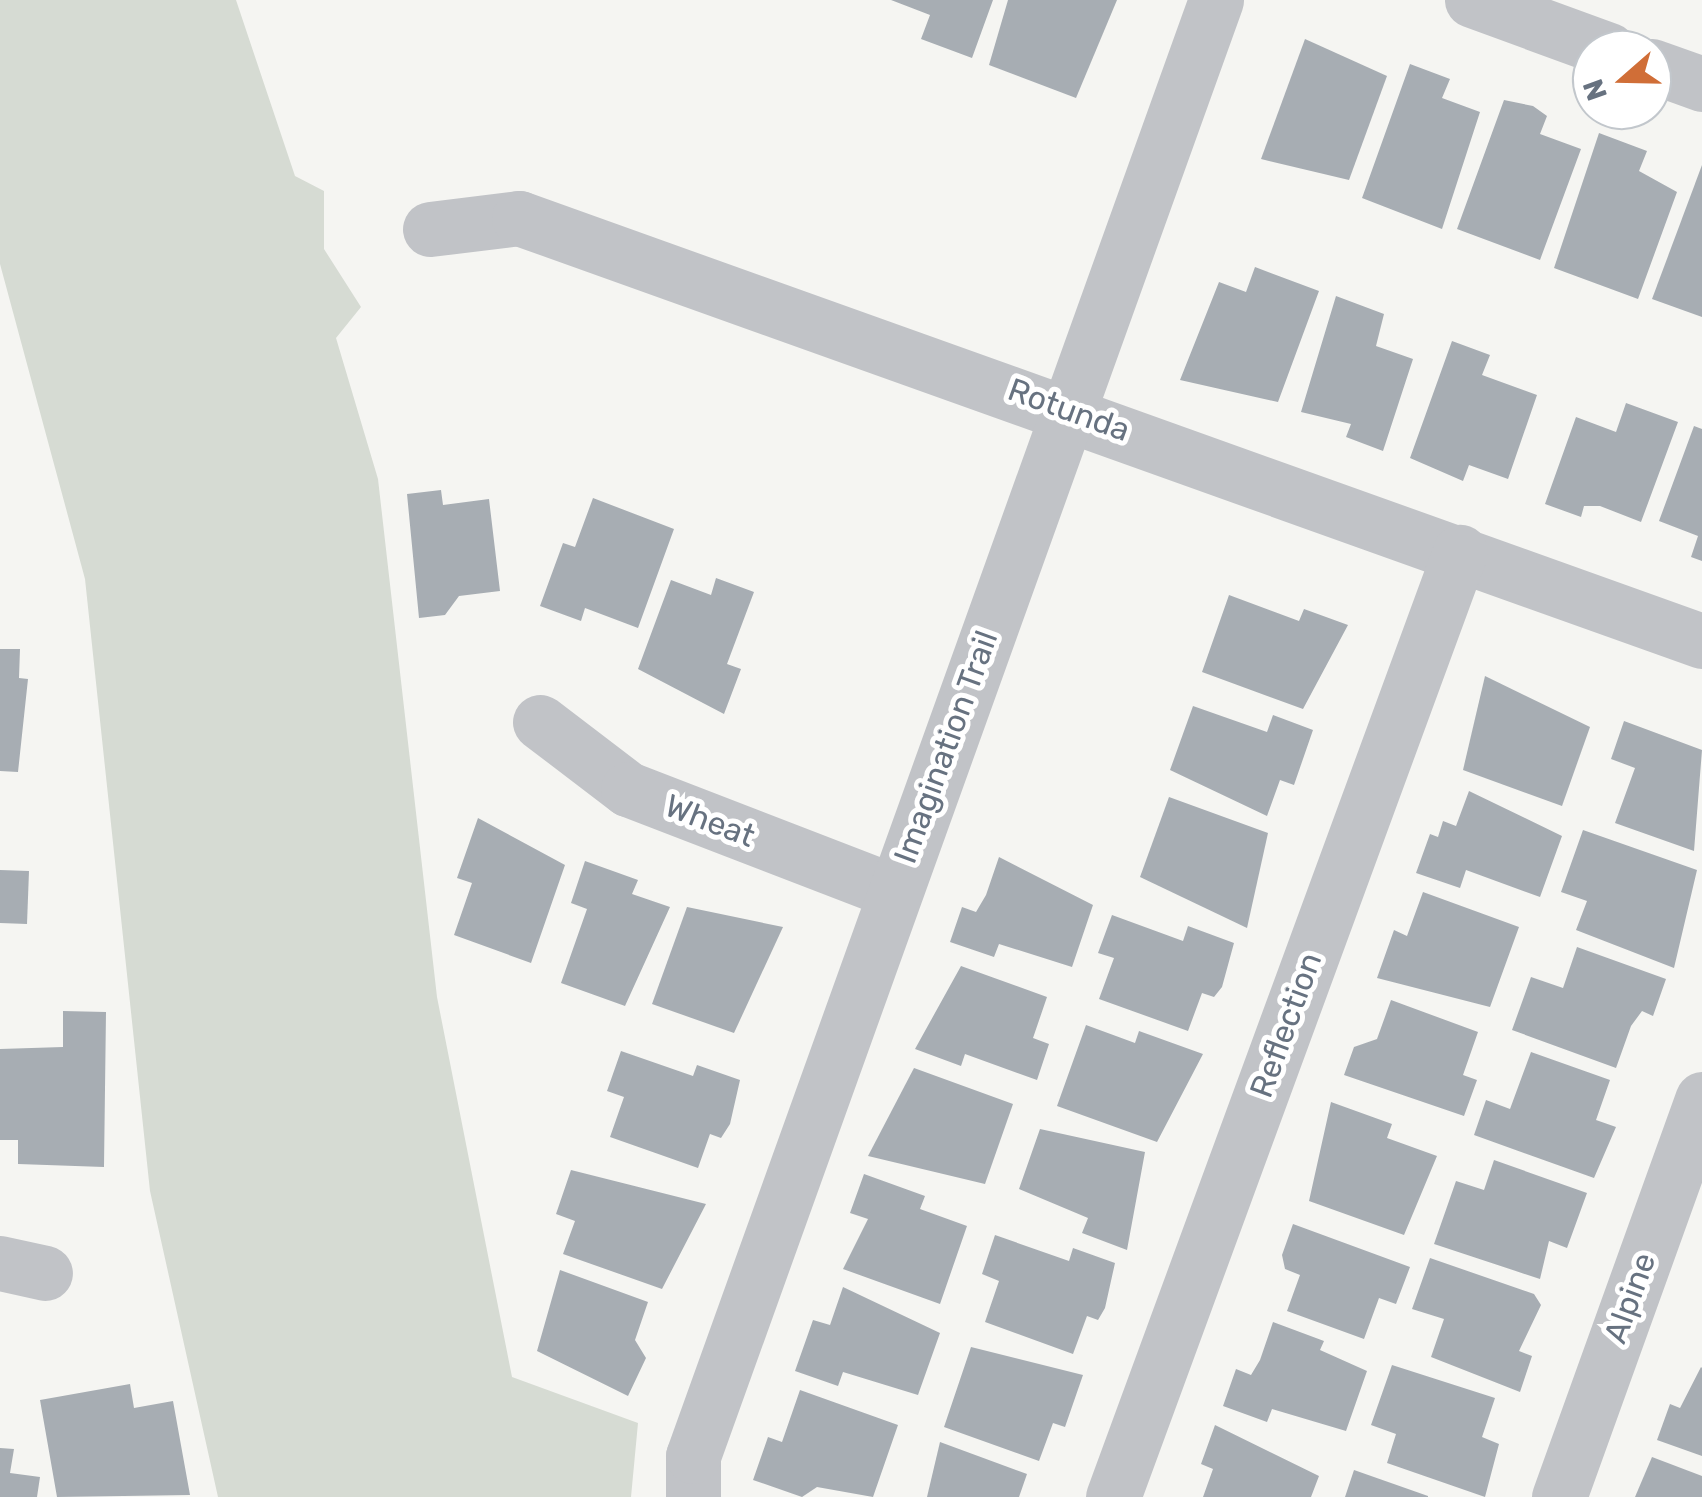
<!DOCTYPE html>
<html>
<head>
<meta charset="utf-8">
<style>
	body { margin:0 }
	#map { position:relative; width:1702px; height:1497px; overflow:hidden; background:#f5f5f2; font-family:Rubik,sans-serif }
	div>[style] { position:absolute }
	.green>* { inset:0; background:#d6dbd3 }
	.building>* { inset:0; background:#a7adb3 }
	.minor>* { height:55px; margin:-27.5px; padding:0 27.5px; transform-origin:27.5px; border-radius:27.5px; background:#c1c3c7 }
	span { translate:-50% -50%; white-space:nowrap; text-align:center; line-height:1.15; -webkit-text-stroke:10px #fff; paint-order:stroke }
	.street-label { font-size:32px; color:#677280 }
	.north { position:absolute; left:1572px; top:30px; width:100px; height:100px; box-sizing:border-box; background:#fff; border:2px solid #c2c7cc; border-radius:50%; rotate:250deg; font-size:28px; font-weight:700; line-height:40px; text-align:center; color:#677280 }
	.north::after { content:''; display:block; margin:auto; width:35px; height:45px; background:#d06e37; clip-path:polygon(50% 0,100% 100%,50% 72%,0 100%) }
</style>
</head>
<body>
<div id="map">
	<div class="green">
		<i style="clip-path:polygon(0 0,236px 0,295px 176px,324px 191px,324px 249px,361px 307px,336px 338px,378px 479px,437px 997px,512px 1377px,638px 1423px,631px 1497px,218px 1497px,150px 1191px,85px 579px,0 264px)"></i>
	</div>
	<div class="building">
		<i style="clip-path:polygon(891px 0,993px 0,972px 58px,921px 39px,930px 15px)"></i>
		<i style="clip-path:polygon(1008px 0,1117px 0,1076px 98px,989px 65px)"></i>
		<i style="clip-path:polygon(1305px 39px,1387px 76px,1349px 180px,1261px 159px)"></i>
		<i style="clip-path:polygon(1410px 64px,1450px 79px,1442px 98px,1480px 112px,1442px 229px,1362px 198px)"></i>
		<i style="clip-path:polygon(1504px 100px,1533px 106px,1547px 116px,1540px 134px,1581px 149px,1540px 260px,1457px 229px)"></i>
		<i style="clip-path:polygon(1599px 133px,1647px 151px,1639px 171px,1677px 192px,1638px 299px,1554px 268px)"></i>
		<i style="clip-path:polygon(1702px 165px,1702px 317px,1652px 299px)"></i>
		<i style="clip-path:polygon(1255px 267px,1319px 291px,1278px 402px,1180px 380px,1219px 282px,1246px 292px)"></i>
		<i style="clip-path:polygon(1336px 296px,1384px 314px,1376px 346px,1413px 359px,1383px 451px,1346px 437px,1351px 424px,1301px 412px)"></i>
		<i style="clip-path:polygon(1452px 341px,1490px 355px,1482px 375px,1537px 395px,1508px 479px,1469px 465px,1463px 481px,1410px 458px)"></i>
		<i style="clip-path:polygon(1626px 403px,1678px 422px,1641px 522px,1600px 506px,1584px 506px,1581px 517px,1545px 504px,1576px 417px,1616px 432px)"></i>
		<i style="clip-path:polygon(1694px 426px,1702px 429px,1702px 561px,1691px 557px,1698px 536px,1659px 521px)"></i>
		<i style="clip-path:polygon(441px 490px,443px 505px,489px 499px,500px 591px,459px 596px,445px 615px,419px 618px,407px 494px)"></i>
		<i style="clip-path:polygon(593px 498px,674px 529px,638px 628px,585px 608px,581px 621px,540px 606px,563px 543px,575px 547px)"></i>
		<i style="clip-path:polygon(716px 578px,754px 592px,727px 664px,741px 669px,724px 714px,638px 669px,671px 580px,711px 595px)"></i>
		<i style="clip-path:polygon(1229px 595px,1299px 621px,1304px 609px,1348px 625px,1303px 709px,1202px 672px)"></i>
		<i style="clip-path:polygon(0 649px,20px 649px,19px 678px,28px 679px,18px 772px,0 771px)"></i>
		<i style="clip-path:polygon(1485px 676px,1590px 727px,1562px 806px,1463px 770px)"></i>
		<i style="clip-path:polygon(1193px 706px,1267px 732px,1273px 715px,1313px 730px,1294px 785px,1280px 780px,1267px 816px,1170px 770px)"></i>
		<i style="clip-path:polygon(1624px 721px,1702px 750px,1694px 851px,1615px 823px,1635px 768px,1611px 759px)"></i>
		<i style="clip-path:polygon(1469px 791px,1562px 836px,1540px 897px,1466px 870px,1460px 888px,1416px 873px,1430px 834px,1438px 837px,1443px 821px,1456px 826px)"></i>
		<i style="clip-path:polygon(1169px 797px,1268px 833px,1247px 928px,1140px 877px)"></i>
		<i style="clip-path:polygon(478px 818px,565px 865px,531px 963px,454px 935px,472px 883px,457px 878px)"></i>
		<i style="clip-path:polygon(1583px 830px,1697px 870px,1674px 968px,1576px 930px,1587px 901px,1561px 892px)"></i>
		<i style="clip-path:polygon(999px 857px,1093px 905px,1072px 967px,999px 944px,994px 957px,950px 942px,962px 907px,976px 912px,986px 895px)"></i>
		<i style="clip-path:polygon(585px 861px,638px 880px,632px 894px,670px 907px,625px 1006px,561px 983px,587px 909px,571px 903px)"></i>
		<i style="clip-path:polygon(0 870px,29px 871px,27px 924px,0 923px)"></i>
		<i style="clip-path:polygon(1423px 892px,1519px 927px,1490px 1007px,1377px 978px,1394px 930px,1407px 936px)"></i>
		<i style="clip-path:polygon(687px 907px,783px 927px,734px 1033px,652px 1004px)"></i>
		<i style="clip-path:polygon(1112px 915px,1183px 941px,1188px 926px,1234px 943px,1222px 987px,1214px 997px,1202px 993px,1188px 1031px,1099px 999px,1114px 958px,1098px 953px)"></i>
		<i style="clip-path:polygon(1577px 947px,1666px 979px,1653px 1016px,1642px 1011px,1631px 1026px,1616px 1068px,1512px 1030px,1531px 977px,1563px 988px)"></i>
		<i style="clip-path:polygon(961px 966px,1047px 997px,1033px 1038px,1049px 1044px,1037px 1080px,965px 1054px,961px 1066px,915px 1049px)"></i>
		<i style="clip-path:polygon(1391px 1000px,1478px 1032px,1463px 1075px,1477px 1080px,1464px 1116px,1344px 1075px,1354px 1047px,1377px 1039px)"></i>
		<i style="clip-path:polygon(63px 1011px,106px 1012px,104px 1167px,18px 1164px,18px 1140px,0 1140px,0 1049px,63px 1047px)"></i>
		<i style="clip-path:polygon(1086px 1025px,1135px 1043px,1139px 1031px,1203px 1054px,1157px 1142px,1057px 1106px)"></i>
		<i style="clip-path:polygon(621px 1051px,693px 1076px,697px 1065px,740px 1080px,730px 1124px,721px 1138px,710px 1134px,698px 1168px,610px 1137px,624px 1097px,607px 1091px)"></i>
		<i style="clip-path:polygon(1531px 1052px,1610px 1080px,1596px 1120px,1616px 1127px,1594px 1178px,1474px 1135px,1486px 1100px,1510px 1109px)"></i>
		<i style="clip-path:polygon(914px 1068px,1013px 1104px,985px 1184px,868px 1156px)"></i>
		<i style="clip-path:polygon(1331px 1102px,1392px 1124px,1387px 1138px,1437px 1156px,1404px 1235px,1309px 1201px)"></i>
		<i style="clip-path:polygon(1040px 1129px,1145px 1152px,1127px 1250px,1082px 1233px,1088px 1218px,1019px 1189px)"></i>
		<i style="clip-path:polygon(1494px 1160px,1587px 1193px,1567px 1248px,1549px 1241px,1540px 1279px,1434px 1244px,1456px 1181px,1484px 1190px)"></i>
		<i style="clip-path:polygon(571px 1170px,706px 1204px,662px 1289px,563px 1254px,575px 1221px,556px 1214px)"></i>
		<i style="clip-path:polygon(864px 1174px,925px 1196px,920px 1209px,967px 1226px,940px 1304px,843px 1269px,868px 1219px,850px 1213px)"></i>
		<i style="clip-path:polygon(1293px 1224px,1410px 1267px,1396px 1304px,1379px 1298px,1364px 1339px,1287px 1311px,1300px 1275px,1285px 1269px,1282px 1255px)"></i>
		<i style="clip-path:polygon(995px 1235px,1069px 1261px,1073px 1248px,1115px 1263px,1105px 1308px,1098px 1320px,1087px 1316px,1073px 1354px,985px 1322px,999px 1281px,982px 1274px)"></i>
		<i style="clip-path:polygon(1430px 1258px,1534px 1294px,1541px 1305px,1519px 1351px,1532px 1356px,1520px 1392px,1431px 1357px,1444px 1319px,1412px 1309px)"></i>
		<i style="clip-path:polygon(560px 1270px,648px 1302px,635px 1340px,646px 1358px,628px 1396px,537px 1351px)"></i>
		<i style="clip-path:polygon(843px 1287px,940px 1333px,918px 1395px,843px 1372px,838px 1386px,795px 1371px,813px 1320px,830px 1325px)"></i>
		<i style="clip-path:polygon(1273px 1322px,1324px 1341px,1320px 1350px,1367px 1371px,1346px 1431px,1272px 1409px,1267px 1422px,1223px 1406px,1236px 1369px,1251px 1375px,1260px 1360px)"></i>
		<i style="clip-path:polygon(971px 1347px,1083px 1375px,1065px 1427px,1053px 1423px,1039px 1461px,944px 1427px)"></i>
		<i style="clip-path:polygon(1392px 1365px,1495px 1398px,1482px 1437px,1499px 1444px,1485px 1497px,1387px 1463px,1396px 1434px,1371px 1425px)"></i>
		<i style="clip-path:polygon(1701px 1367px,1702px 1368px,1702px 1456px,1657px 1440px,1670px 1404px,1680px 1408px)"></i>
		<i style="clip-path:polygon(130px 1384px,134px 1408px,173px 1401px,190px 1495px,57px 1497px,40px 1400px)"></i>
		<i style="clip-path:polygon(800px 1390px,898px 1425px,873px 1497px,817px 1487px,802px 1497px,753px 1480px,768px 1437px,782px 1442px)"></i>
		<i style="clip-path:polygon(1215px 1425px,1319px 1476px,1311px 1497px,1203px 1497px,1213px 1469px,1201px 1464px)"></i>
		<i style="clip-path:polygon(940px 1442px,1027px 1474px,1019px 1497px,927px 1497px)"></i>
		<i style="clip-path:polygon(0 1448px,14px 1449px,10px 1473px,40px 1477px,37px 1497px,0 1497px)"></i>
		<i style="clip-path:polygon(1652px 1457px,1702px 1476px,1702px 1497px,1635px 1497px)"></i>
		<i style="clip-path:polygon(1354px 1470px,1428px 1496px,1428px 1497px,1345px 1497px)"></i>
	</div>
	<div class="minor">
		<i style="left:1472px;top:0;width:146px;rotate:20.1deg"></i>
		<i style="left:1652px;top:66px;width:53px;rotate:19.8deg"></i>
		<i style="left:430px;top:229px;width:90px;rotate:-7deg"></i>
		<i style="left:519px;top:218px;width:1256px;rotate:19.68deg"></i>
		<i style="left:540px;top:722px;width:111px;rotate:37.3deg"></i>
		<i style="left:628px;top:789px;width:286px;rotate:21.1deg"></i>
		<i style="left:0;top:1263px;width:46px;rotate:12.5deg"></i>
		<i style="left:693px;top:1497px;width:41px;rotate:-90deg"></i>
		<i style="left:693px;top:1456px;width:1547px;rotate:-70.24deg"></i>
		<i style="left:1113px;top:1497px;width:1007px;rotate:-69.84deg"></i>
		<i style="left:1559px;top:1497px;width:423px;rotate:-70.2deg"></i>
	</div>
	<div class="street-label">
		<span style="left:1069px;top:410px;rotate:20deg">Rotunda</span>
		<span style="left:946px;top:747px;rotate:-70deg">Imagination Trail</span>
		<span style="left:710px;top:821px;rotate:21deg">Wheat</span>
		<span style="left:1286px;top:1025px;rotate:-70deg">Reflection</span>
		<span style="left:1630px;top:1298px;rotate:-70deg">Alpine</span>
	</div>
	<div class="north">N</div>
</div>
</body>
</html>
